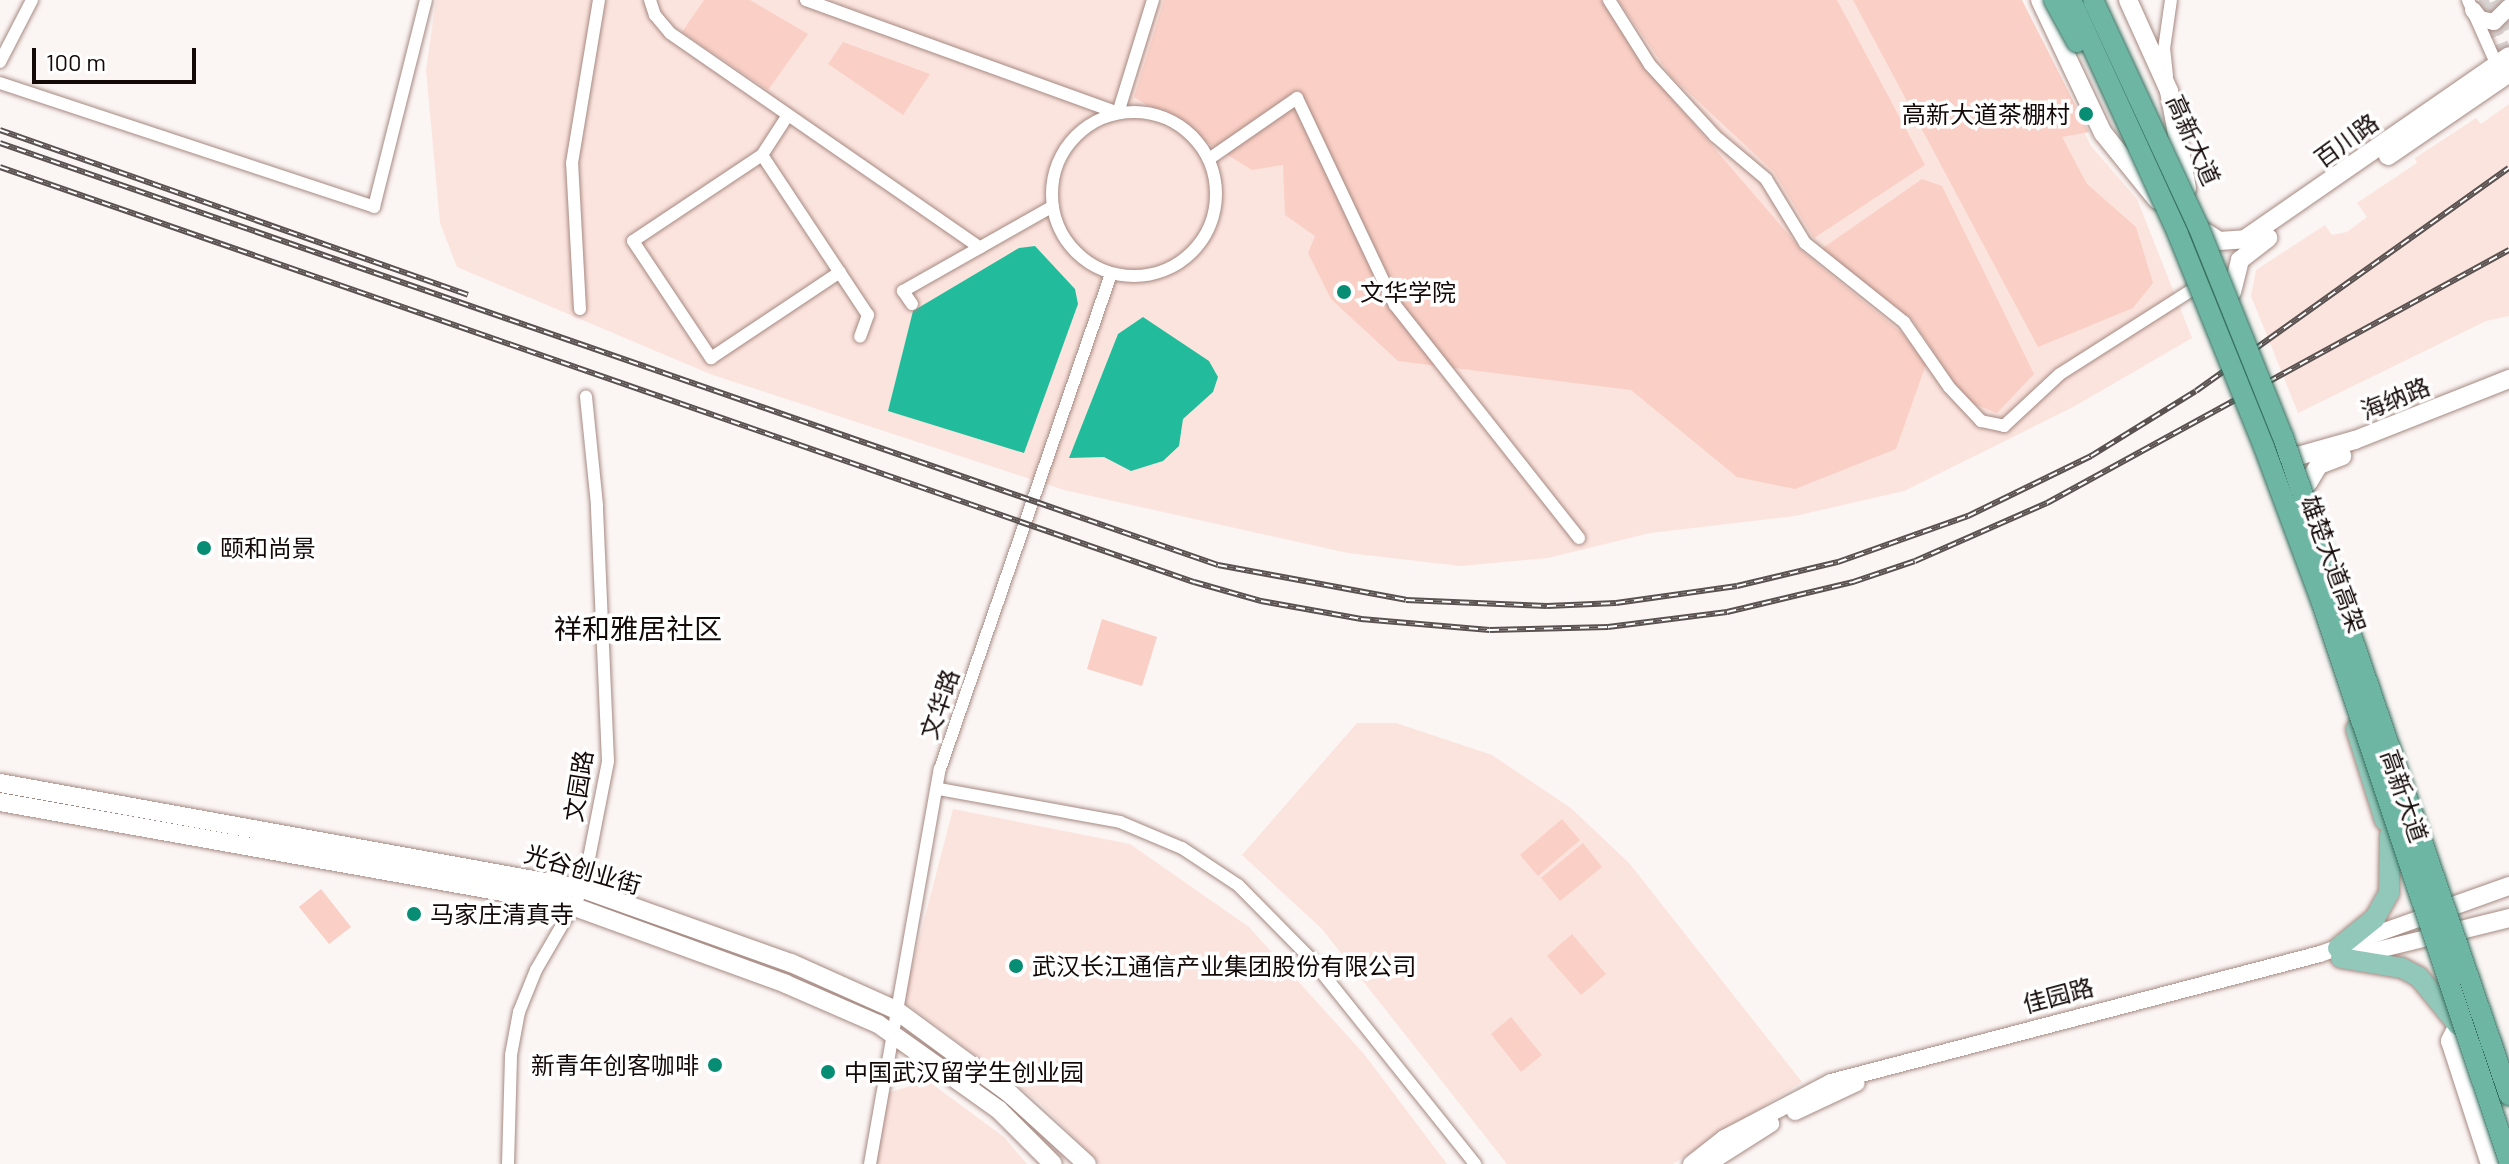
<!DOCTYPE html>
<html>
<head>
<meta charset="utf-8">
<style>
	body { margin:0 }
	#map { position:relative; width:2509px; height:1164px; overflow:hidden; background:#fbf5f3; font-family:Barlow,"Noto Sans SC",sans-serif }
	div>[style] { position:absolute }
	.built>* { inset:0; background:#fce4de }
	.green>* { inset:0; background:#facfc5 }
	.water>* { inset:0; background:#22bc9c }
	.tertiary-tunnel>* { height:16px; margin-top:-8px; transform-origin:0; background:repeating-linear-gradient(90deg,#d8d2d0 0 16px,transparent 0 24px) }
	.roads { filter:drop-shadow(0 0 2px #a68982) drop-shadow(0 0 2px #a68982) }
	.minor>* { height:12px; margin:-6px; padding:0 6px; transform-origin:6px; border-radius:6px; background:#fff }
	.minor>.ring { margin:-6px; padding:0; box-sizing:content-box; background:none; border:12px solid #fff; border-radius:50% }
	.tertiary>* { height:16px; margin:-8px; padding:0 8px; transform-origin:8px; border-radius:8px; background:#fff }
	.secondary>* { height:18px; margin:-9px; padding:0 9px; transform-origin:9px; border-radius:9px; background:#fff }
	.primary>* { height:20px; margin:-10px; padding:0 10px; transform-origin:10px; border-radius:10px; background:#91c8ba }
	.rail>* { height:6px; margin-top:-3px; transform-origin:0; background:repeating-linear-gradient(90deg,#fff 0 9px,#5a5250 0 18px); box-sizing:border-box; border-block:2px solid #5a5250 }
	.bridges { filter:drop-shadow(0 0 2px #356d5d) drop-shadow(0 0 2px #356d5d) }
	.trunk-bridge>* { height:20px; margin:-10px; padding:0 10px; transform-origin:10px; border-radius:10px; background:#6cb6a3 }
	.dots>* { width:22px; height:22px; translate:-50% -50%; box-sizing:border-box; border:4px solid #fff; border-radius:50% }
	span { translate:-50% -50%; white-space:nowrap; text-align:center; line-height:1.15; -webkit-text-stroke:7px #fff; paint-order:stroke }
	.poi-label { font-size:24px; color:#130907 }
	.right { translate:-100% -50%; text-align:right }
	.left { translate:0 -50%; text-align:left }
	.street-label { font-size:24px; color:#130907 }
	.quarter-label { font-size:28px; color:#130907 }
	.scale { position:absolute; left:32px; top:48px; width:164px; height:36px; box-sizing:border-box; border:4px solid #130907; border-top:0; padding-left:10px; font-size:24px; line-height:28px; white-space:nowrap; color:#130907; -webkit-text-stroke:6px #fff; paint-order:stroke }
</style>
</head>
<body>
<div id="map">
	<div class="built">
		<i style="clip-path:polygon(436px 0,2020px 0,2091px 146px,2137px 199px,2192px 338px,2075px 406px,1904px 491px,1795px 516px,1650px 533px,1548px 558px,1460px 566px,1348px 553px,1064px 490px,710px 374px,457px 267px,440px 223px,426px 70px)"></i>
		<i style="clip-path:polygon(2509px 104px,2509px 316px,2486px 321px,2298px 413px,2251px 296px,2256px 270px,2325px 225px,2332px 235px,2347px 232px,2367px 217px,2357px 203px,2417px 163px,2415px 158px,2476px 118px,2481px 124px)"></i>
		<i style="clip-path:polygon(1357px 723px,1396px 723px,1492px 755px,1572px 809px,1629px 863px,1802px 1082px,1673px 1164px,1507px 1164px,1322px 929px,1242px 855px)"></i>
		<i style="clip-path:polygon(953px 809px,1130px 844px,1249px 927px,1364px 1054px,1447px 1164px,1100px 1164px,1039px 1102px,903px 1001px)"></i>
		<i style="clip-path:polygon(928px 1081px,1004px 1137px,1027px 1164px,874px 1164px,883px 1094px)"></i>
	</div>
	<div class="green">
		<i style="clip-path:polygon(704px 0,750px 0,808px 34px,768px 90px,682px 32px)"></i>
		<i style="clip-path:polygon(1164px 0,1601px 0,1648px 71px,1805px 254px,1902px 333px,1926px 364px,1896px 449px,1795px 489px,1737px 477px,1631px 390px,1398px 361px,1331px 299px,1308px 253px,1315px 236px,1285px 215px,1283px 165px,1252px 170px,1134px 97px)"></i>
		<i style="clip-path:polygon(1618px 0,1837px 0,1925px 165px,1814px 238px,1774px 172px,1670px 75px)"></i>
		<i style="clip-path:polygon(1853px 0,2022px 0,2089px 132px,2062px 137px,2087px 184px,2136px 227px,2153px 283px,2133px 308px,2038px 347px)"></i>
		<i style="clip-path:polygon(843px 42px,930px 74px,903px 115px,828px 64px)"></i>
		<i style="clip-path:polygon(1922px 179px,1942px 186px,2034px 374px,1997px 413px,1974px 404px,1956px 386px,1912px 319px,1820px 250px)"></i>
		<i style="clip-path:polygon(1102px 619px,1157px 637px,1142px 686px,1087px 669px)"></i>
		<i style="clip-path:polygon(1562px 819px,1580px 840px,1538px 876px,1520px 855px)"></i>
		<i style="clip-path:polygon(1583px 843px,1602px 867px,1560px 901px,1541px 878px)"></i>
		<i style="clip-path:polygon(321px 889px,351px 927px,329px 944px,299px 907px)"></i>
		<i style="clip-path:polygon(1572px 934px,1606px 974px,1581px 995px,1547px 956px)"></i>
		<i style="clip-path:polygon(1511px 1017px,1542px 1055px,1521px 1072px,1491px 1034px)"></i>
	</div>
	<div class="water">
		<i style="clip-path:polygon(1035px 246px,1075px 289px,1078px 304px,1024px 453px,888px 411px,913px 311px,1019px 248px)"></i>
		<i style="clip-path:polygon(1143px 317px,1209px 361px,1218px 377px,1213px 392px,1183px 419px,1179px 446px,1163px 461px,1131px 471px,1104px 457px,1069px 458px,1118px 334px)"></i>
	</div>
	<div class="tertiary-tunnel">
		<i style="left:2480px;top:0;width:70px;rotate:65.6deg"></i>
		<i style="left:2496px;top:0;width:32px;rotate:66deg"></i>
	</div>
	<div class="roads">
		<div class="minor">
			<i style="left:650px;top:0;width:16px;rotate:72deg"></i>
			<i style="left:655px;top:15px;width:23px;rotate:50deg"></i>
			<i style="left:670px;top:33px;width:377px;rotate:34.7deg"></i>
			<i style="left:806px;top:0;width:332px;rotate:19.9deg"></i>
			<i style="left:1118px;top:113px;width:118px;rotate:-72.8deg"></i>
			<i style="left:1609px;top:0;width:77px;rotate:57.8deg"></i>
			<i style="left:1650px;top:65px;width:96px;rotate:47.5deg"></i>
			<i style="left:1715px;top:136px;width:67px;rotate:40.1deg"></i>
			<i style="left:1766px;top:179px;width:75px;rotate:58.6deg"></i>
			<i style="left:1805px;top:243px;width:127px;rotate:38.6deg"></i>
			<i style="left:1904px;top:322px;width:79px;rotate:55.3deg"></i>
			<i style="left:1949px;top:387px;width:47px;rotate:46.7deg"></i>
			<i style="left:1981px;top:421px;width:24px;rotate:12deg"></i>
			<i style="left:2004px;top:426px;width:76px;rotate:-42.9deg"></i>
			<i style="left:2060px;top:374px;width:160px;rotate:-32.5deg"></i>
			<i style="left:2468px;top:0;width:77px;rotate:66.1deg"></i>
			<i style="left:0;top:62px;width:70px;rotate:-62.7deg"></i>
			<i style="left:2167px;top:76px;width:27px;rotate:-96deg"></i>
			<i style="left:2164px;top:49px;width:49px;rotate:-81.9deg"></i>
			<i style="left:0;top:83px;width:394px;rotate:18.3deg"></i>
			<i style="left:374px;top:207px;width:213px;rotate:-75.9deg"></i>
			<i class="ring" style="left:1052px;top:112px;width:152px;height:152px"></i>
			<i style="left:788px;top:115px;width:48px;rotate:123deg"></i>
			<i style="left:762px;top:155px;width:192px;rotate:56.5deg"></i>
			<i style="left:868px;top:315px;width:23px;rotate:110deg"></i>
			<i style="left:762px;top:155px;width:155px;rotate:146.3deg"></i>
			<i style="left:633px;top:241px;width:141px;rotate:56.3deg"></i>
			<i style="left:711px;top:358px;width:155px;rotate:-33.7deg"></i>
			<i style="left:1209px;top:159px;width:107px;rotate:-34.7deg"></i>
			<i style="left:1297px;top:98px;width:229px;rotate:64.7deg"></i>
			<i style="left:1395px;top:305px;width:297px;rotate:51.7deg"></i>
			<i style="left:912px;top:304px;width:16px;rotate:-125deg"></i>
			<i style="left:903px;top:291px;width:172px;rotate:-29.5deg"></i>
			<i style="left:580px;top:309px;width:146px;rotate:-93.1deg"></i>
			<i style="left:572px;top:163px;width:165px;rotate:-80.6deg"></i>
			<i style="left:939px;top:789px;width:184px;rotate:10.3deg"></i>
			<i style="left:1120px;top:822px;width:67px;rotate:22.8deg"></i>
			<i style="left:1182px;top:848px;width:67px;rotate:33.5deg"></i>
			<i style="left:1238px;top:885px;width:104px;rotate:45.4deg"></i>
			<i style="left:1311px;top:959px;width:263px;rotate:51.3deg"></i>
			<i style="left:508px;top:1164px;width:109px;rotate:-88.4deg"></i>
			<i style="left:511px;top:1055px;width:44px;rotate:-79.5deg"></i>
			<i style="left:519px;top:1012px;width:45px;rotate:-68deg"></i>
			<i style="left:536px;top:970px;width:94px;rotate:-59.9deg"></i>
			<i style="left:583px;top:889px;width:130px;rotate:-78.9deg"></i>
			<i style="left:608px;top:761px;width:256px;rotate:-92.5deg"></i>
			<i style="left:597px;top:505px;width:109px;rotate:-95.8deg"></i>
			<i style="left:870px;top:1164px;width:401px;rotate:-80deg"></i>
			<i style="left:940px;top:769px;width:524px;rotate:-70.94deg"></i>
		</div>
		<div class="tertiary">
			<i style="left:2473px;top:10px;width:11px;rotate:52deg"></i>
			<i style="left:2480px;top:19px;width:14px;rotate:12deg"></i>
			<i style="left:2494px;top:22px;width:21px;rotate:-45deg"></i>
			<i style="left:2349px;top:957px;width:97px;rotate:-13.7deg"></i>
			<i style="left:1795px;top:1112px;width:68px;rotate:-25.1deg"></i>
			<i style="left:1691px;top:1164px;width:42px;rotate:-38.2deg"></i>
			<i style="left:1724px;top:1138px;width:121px;rotate:-27.6deg"></i>
			<i style="left:1831px;top:1082px;width:505px;rotate:-14.67deg"></i>
			<i style="left:2320px;top:954px;width:122px;rotate:-19.6deg"></i>
			<i style="left:1708px;top:1164px;width:75px;rotate:-32.4deg"></i>
		</div>
		<div class="secondary">
			<i style="left:2040px;top:0;width:147px;rotate:64.7deg"></i>
			<i style="left:2103px;top:133px;width:86px;rotate:51.1deg"></i>
			<i style="left:2128px;top:0;width:100px;rotate:65.7deg"></i>
			<i style="left:2169px;top:91px;width:99px;rotate:79.5deg"></i>
			<i style="left:2388px;top:156px;width:147px;rotate:-34.4deg"></i>
			<i style="left:2207px;top:233px;width:14px;rotate:34deg"></i>
			<i style="left:2219px;top:241px;width:26px;rotate:-4deg"></i>
			<i style="left:2245px;top:239px;width:321px;rotate:-34.7deg"></i>
			<i style="left:2232px;top:292px;width:33px;rotate:-76deg"></i>
			<i style="left:2240px;top:260px;width:36px;rotate:-38deg"></i>
			<i style="left:2298px;top:456px;width:59px;rotate:-15.7deg"></i>
			<i style="left:2355px;top:440px;width:166px;rotate:-21.6deg"></i>
			<i style="left:2308px;top:483px;width:21px;rotate:-59deg"></i>
			<i style="left:2319px;top:465px;width:25px;rotate:-21deg"></i>
			<i style="left:0;top:783px;width:593px;rotate:10.3deg"></i>
			<i style="left:583px;top:889px;width:221px;rotate:19.6deg"></i>
			<i style="left:791px;top:963px;width:115px;rotate:24.1deg"></i>
			<i style="left:896px;top:1010px;width:142px;rotate:36.4deg"></i>
			<i style="left:1010px;top:1094px;width:104px;rotate:42.3deg"></i>
			<i style="left:0;top:802px;width:573px;rotate:10.15deg"></i>
			<i style="left:564px;top:903px;width:236px;rotate:20deg"></i>
			<i style="left:786px;top:984px;width:100px;rotate:23.5deg"></i>
			<i style="left:878px;top:1024px;width:148px;rotate:35.4deg"></i>
			<i style="left:999px;top:1110px;width:76px;rotate:45deg"></i>
			<i style="left:2453px;top:906px;width:59px;rotate:-19.7deg"></i>
			<i style="left:2461px;top:930px;width:49px;rotate:-14deg"></i>
			<i style="left:2458px;top:1025px;width:18px;rotate:117deg"></i>
			<i style="left:2450px;top:1041px;width:129px;rotate:72deg"></i>
		</div>
		<div class="primary">
			<i style="left:2356px;top:729px;width:96px;rotate:72.5deg"></i>
			<i style="left:2338px;top:948px;width:48px;rotate:-39deg"></i>
			<i style="left:2375px;top:918px;width:29px;rotate:-61deg"></i>
			<i style="left:2389px;top:893px;width:58px;rotate:-89deg"></i>
			<i style="left:2341px;top:958px;width:62px;rotate:9.3deg"></i>
			<i style="left:2402px;top:968px;width:19px;rotate:28deg"></i>
			<i style="left:2419px;top:977px;width:62px;rotate:50.9deg"></i>
		</div>
	</div>
	<div class="rail">
		<i style="left:0;top:130px;width:496px;rotate:19.4deg"></i>
		<i style="left:0;top:143px;width:1289px;rotate:19.11deg"></i>
		<i style="left:1218px;top:565px;width:191px;rotate:10.5deg"></i>
		<i style="left:1406px;top:600px;width:141px;rotate:2.4deg"></i>
		<i style="left:1547px;top:606px;width:69px;rotate:-2.5deg"></i>
		<i style="left:1616px;top:603px;width:122px;rotate:-8deg"></i>
		<i style="left:1737px;top:586px;width:104px;rotate:-13.4deg"></i>
		<i style="left:1838px;top:562px;width:138px;rotate:-19.5deg"></i>
		<i style="left:1968px;top:516px;width:137px;rotate:-26deg"></i>
		<i style="left:2091px;top:456px;width:123px;rotate:-31.8deg"></i>
		<i style="left:2196px;top:391px;width:384px;rotate:-35.5deg"></i>
		<i style="left:0;top:167px;width:1264px;rotate:19.17deg"></i>
		<i style="left:1194px;top:582px;width:70px;rotate:15.8deg"></i>
		<i style="left:1261px;top:601px;width:102px;rotate:10.2deg"></i>
		<i style="left:1361px;top:619px;width:129px;rotate:4.9deg"></i>
		<i style="left:1490px;top:630px;width:118px;rotate:-1.5deg"></i>
		<i style="left:1608px;top:627px;width:120px;rotate:-7.2deg"></i>
		<i style="left:1727px;top:612px;width:130px;rotate:-13.4deg"></i>
		<i style="left:1853px;top:582px;width:65px;rotate:-18.7deg"></i>
		<i style="left:1915px;top:561px;width:144px;rotate:-23.7deg"></i>
		<i style="left:2047px;top:503px;width:527px;rotate:-28.71deg"></i>
	</div>
	<div class="bridges">
		<div class="trunk-bridge">
			<i style="left:2054px;top:0;width:48px;rotate:61.3deg"></i>
			<i style="left:2071px;top:0;width:257px;rotate:65.4deg"></i>
			<i style="left:2178px;top:234px;width:230px;rotate:68deg"></i>
			<i style="left:2264px;top:447px;width:166px;rotate:69.6deg"></i>
			<i style="left:2322px;top:603px;width:589px;rotate:71.47deg"></i>
			<i style="left:2093px;top:0;width:249px;rotate:65.1deg"></i>
			<i style="left:2198px;top:226px;width:227px;rotate:68.1deg"></i>
			<i style="left:2283px;top:437px;width:696px;rotate:71.04deg"></i>
		</div>
	</div>
	<div class="dots">
		<i style="left:2086px;top:114px;background:#078d73"></i>
		<i style="left:1344px;top:292px;background:#078d73"></i>
		<i style="left:204px;top:548px;background:#078d73"></i>
		<i style="left:414px;top:914px;background:#078d73"></i>
		<i style="left:1016px;top:966px;background:#078d73"></i>
		<i style="left:715px;top:1065px;background:#078d73"></i>
		<i style="left:828px;top:1072px;background:#078d73"></i>
	</div>
	<div class="poi-label">
		<span class="right" style="left:2070px;top:114px">高新大道茶棚村</span>
		<span class="left" style="left:1360px;top:292px">文华学院</span>
		<span class="left" style="left:220px;top:548px">颐和尚景</span>
		<span class="left" style="left:430px;top:914px">马家庄清真寺</span>
		<span class="left" style="left:1032px;top:966px">武汉长江通信产业集团股份有限公司</span>
		<span class="right" style="left:699px;top:1065px">新青年创客咖啡</span>
		<span class="left" style="left:844px;top:1072px">中国武汉留学生创业园</span>
	</div>
	<div class="street-label">
		<span style="left:2194px;top:140px;rotate:66deg">高新大道</span>
		<span style="left:2346px;top:140px;rotate:-36deg">百川路</span>
		<span style="left:2395px;top:398px;rotate:-22deg">海纳路</span>
		<span style="left:2334px;top:564px;rotate:70deg">雄楚大道高架</span>
		<span style="left:939px;top:704px;rotate:-71deg">文华路</span>
		<span style="left:578px;top:786px;rotate:-81deg">文园路</span>
		<span style="left:2405px;top:796px;rotate:71deg">高新大道</span>
		<span style="left:583px;top:869px;rotate:16deg">光谷创业街</span>
		<span style="left:2058px;top:995px;rotate:-15deg">佳园路</span>
	</div>
	<div class="quarter-label">
		<span style="left:638px;top:628px">祥和雅居社区</span>
	</div>
	<div class="scale">100 m</div>
</div>
</body>
</html>
